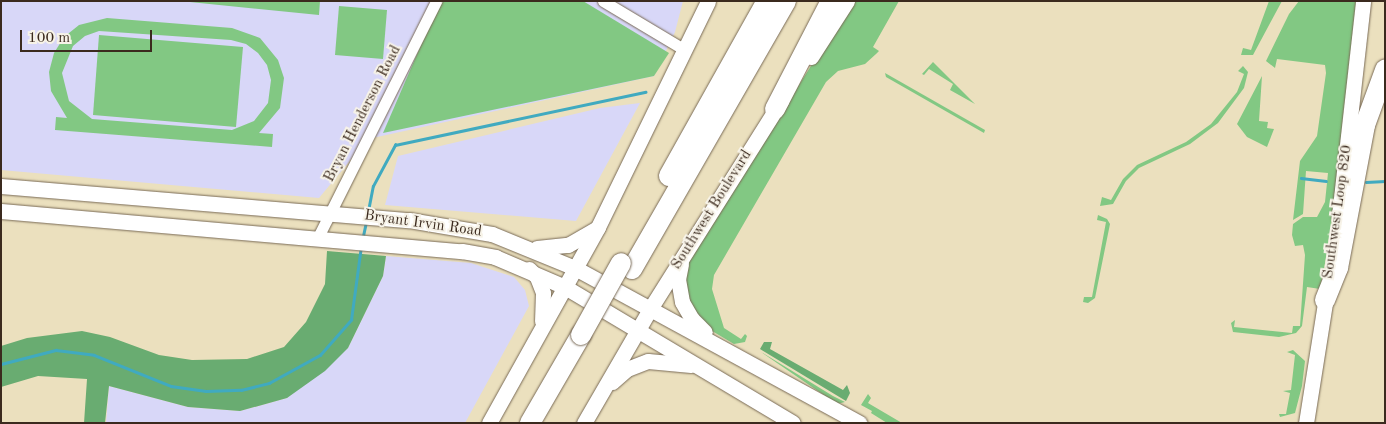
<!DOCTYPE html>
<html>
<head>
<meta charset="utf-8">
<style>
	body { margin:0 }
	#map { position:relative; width:1386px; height:424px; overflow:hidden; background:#ebe0be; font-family:"Old Standard TT",serif }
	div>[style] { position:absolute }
	.built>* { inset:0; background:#d8d7f8 }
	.green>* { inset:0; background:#82c883 }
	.forest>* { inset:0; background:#69ac71 }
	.stream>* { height:2.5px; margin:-1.25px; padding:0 1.25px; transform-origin:1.25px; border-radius:1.25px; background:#40aac0 }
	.roads { filter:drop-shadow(0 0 1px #796a56) drop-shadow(0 0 1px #796a56) }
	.street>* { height:11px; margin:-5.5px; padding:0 5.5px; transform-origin:5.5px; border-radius:5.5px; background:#fff }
	.secondary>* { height:15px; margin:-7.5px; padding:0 7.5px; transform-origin:7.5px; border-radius:7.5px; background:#fff }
	.highway>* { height:20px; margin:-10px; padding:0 10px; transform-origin:10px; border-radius:10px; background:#fff }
	.bridges { filter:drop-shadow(0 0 1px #796a56) drop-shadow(0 0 1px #796a56) }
	.highway-bridge>* { height:20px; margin:-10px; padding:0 10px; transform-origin:10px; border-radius:10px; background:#fff }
	span { translate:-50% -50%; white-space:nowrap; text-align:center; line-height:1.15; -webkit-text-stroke:4px #f7f3e8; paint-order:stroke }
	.street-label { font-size:15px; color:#3b2a1e }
	.frame { position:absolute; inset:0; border:2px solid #3b2a1e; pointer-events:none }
	.scale { position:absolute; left:20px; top:30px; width:132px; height:22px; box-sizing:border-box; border:2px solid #3b2a1e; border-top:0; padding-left:6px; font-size:15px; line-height:18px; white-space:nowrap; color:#3b2a1e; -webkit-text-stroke:4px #f7f3e8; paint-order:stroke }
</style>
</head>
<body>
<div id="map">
	<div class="built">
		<i style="clip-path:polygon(1px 1px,683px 1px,675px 32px,654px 76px,368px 139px,319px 198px,1px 170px)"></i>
		<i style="clip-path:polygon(640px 103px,576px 221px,385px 205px,398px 156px,600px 108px)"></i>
		<i style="clip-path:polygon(386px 256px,471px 263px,514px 277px,525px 290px,529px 306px,465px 423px,106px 423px,109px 386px,188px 407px,240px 411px,287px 398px,348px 348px,383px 276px)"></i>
	</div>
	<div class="green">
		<i style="clip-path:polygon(180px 1px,320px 1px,319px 15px)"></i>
		<i style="clip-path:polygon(440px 1px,583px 1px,669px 53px,654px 76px,383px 133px)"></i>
		<i style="clip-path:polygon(852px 1px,899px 1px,873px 47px,879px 51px,876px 54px,865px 64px,838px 71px,826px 82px,714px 275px,712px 289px,724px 328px,741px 339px,745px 334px,747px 336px,745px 342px,734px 344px,702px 325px,684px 292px,686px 264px)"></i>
		<i style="clip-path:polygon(1269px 1px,1282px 1px,1253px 55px,1241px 55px,1243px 48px,1251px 50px)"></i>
		<i style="clip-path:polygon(1299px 1px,1357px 1px,1337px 187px,1326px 258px,1320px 289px,1307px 287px,1302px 326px,1296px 333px,1279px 337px,1233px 332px,1231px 323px,1235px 320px,1234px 327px,1292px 333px,1293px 326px,1300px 326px,1305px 255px,1303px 245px,1295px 246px,1292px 235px,1293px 224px,1303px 217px,1317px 217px,1325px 202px,1328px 173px,1306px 171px,1303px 214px,1293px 220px,1300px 161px,1317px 136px,1326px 73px,1325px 65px,1277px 59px,1275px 68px,1266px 61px,1289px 14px)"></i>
		<i style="clip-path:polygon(339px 6px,387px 10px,383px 59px,335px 55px)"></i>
		<i style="clip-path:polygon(evenodd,107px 18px,232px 28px,260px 38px,278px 60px,284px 78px,280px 108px,259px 133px,273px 134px,272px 147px,55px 130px,56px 117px,67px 118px,51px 91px,49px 72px,54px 53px,64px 37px,79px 25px,107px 18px,99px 31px,231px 40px,246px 44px,258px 53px,267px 65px,271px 80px,268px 103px,254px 121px,232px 130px,92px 119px,69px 101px,62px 73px,73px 46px,85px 36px,99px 31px)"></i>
		<i style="clip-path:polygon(99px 35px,243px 47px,236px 127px,93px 115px)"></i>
		<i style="clip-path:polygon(933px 62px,975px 104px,950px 90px,953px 84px,929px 69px,924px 75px,922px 74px)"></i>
		<i style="clip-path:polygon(1243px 66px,1248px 72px,1244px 88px,1218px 123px,1190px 144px,1139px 168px,1126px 181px,1113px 204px,1100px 206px,1102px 197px,1111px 200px,1123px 179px,1137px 165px,1186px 142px,1211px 124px,1237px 92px,1244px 74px,1238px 71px)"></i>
		<i style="clip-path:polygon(885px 73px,985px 130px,984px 133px,886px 77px)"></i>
		<i style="clip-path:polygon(1262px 76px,1259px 121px,1268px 122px,1267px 128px,1274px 129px,1267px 147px,1247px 137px,1237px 124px)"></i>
		<i style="clip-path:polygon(1098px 215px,1107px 219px,1110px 224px,1095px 298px,1088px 303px,1083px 302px,1084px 297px,1092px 297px,1106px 222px,1097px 220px)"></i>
		<i style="clip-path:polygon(1293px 350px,1305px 361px,1302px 386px,1295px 413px,1280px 417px,1279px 414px,1286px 414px,1290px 393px,1283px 391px,1291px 390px,1295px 355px,1287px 352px)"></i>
		<i style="clip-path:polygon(761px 352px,833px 396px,845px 402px,837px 404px)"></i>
		<i style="clip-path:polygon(868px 394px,871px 398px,868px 403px,902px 423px,887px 423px,871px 413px,872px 411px,861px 405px)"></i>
	</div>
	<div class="forest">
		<i style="clip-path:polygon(327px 251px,386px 256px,383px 276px,348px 348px,325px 371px,287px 398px,240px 411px,188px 407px,109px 386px,105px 423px,84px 423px,87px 379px,38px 376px,1px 387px,1px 346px,27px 338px,82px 331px,110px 337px,159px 355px,192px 360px,247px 359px,284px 347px,306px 322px,325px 284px)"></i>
		<i style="clip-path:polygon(764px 342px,772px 342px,770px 349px,843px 390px,847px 385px,850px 393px,846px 401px,760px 349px)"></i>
	</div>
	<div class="stream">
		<i style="left:1301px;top:178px;width:25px;rotate:7deg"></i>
		<i style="left:1366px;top:182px;width:19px;rotate:-3deg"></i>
		<i style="left:368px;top:211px;width:25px;rotate:-79deg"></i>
		<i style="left:373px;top:186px;width:47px;rotate:-61.8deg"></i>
		<i style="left:395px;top:145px;width:256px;rotate:-12deg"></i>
		<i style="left:363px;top:236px;width:14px;rotate:-78deg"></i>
		<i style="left:1px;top:364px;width:57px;rotate:-14.3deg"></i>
		<i style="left:56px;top:350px;width:38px;rotate:7deg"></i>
		<i style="left:94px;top:355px;width:83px;rotate:21.9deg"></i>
		<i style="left:171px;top:386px;width:35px;rotate:8deg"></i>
		<i style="left:206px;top:391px;width:35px;rotate:-2deg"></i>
		<i style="left:241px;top:390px;width:29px;rotate:-14deg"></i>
		<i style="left:269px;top:383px;width:58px;rotate:-28.8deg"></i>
		<i style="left:320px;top:355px;width:47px;rotate:-48.5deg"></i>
		<i style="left:351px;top:320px;width:75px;rotate:-82.3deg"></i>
	</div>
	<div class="roads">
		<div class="street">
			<i style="left:603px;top:1px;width:96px;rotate:30.9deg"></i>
			<i style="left:317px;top:239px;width:266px;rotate:-63.4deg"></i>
		</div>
		<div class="secondary">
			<i style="left:811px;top:57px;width:67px;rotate:-57.3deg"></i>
			<i style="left:1px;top:186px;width:409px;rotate:4.8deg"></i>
			<i style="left:409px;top:220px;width:84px;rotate:9.6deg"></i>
			<i style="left:492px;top:234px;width:90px;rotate:22.3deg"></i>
			<i style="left:575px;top:268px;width:324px;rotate:28.6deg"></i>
			<i style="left:1px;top:211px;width:463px;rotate:5deg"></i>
			<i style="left:462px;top:251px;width:34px;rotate:10deg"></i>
			<i style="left:495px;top:257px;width:76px;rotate:23.2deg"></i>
			<i style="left:565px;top:287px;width:265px;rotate:30.8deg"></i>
			<i style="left:1339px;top:216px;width:216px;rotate:-83.6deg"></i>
			<i style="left:537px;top:248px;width:31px;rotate:-6deg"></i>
			<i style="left:568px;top:245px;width:34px;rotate:-30deg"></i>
			<i style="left:681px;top:264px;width:15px;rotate:101deg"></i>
			<i style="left:678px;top:279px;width:23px;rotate:80deg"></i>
			<i style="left:682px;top:302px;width:20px;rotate:60deg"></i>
			<i style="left:692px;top:319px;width:18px;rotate:45deg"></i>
			<i style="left:529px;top:269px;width:11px;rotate:45deg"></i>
			<i style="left:537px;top:277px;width:17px;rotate:69deg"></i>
			<i style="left:543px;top:293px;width:28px;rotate:92deg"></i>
			<i style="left:612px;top:382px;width:20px;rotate:-41deg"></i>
			<i style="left:627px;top:369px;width:22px;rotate:-21deg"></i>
			<i style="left:648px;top:361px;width:43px;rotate:5.3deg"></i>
			<i style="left:489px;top:423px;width:224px;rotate:-60.9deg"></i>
			<i style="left:598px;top:227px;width:251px;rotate:-64deg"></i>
			<i style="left:584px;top:423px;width:132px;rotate:-59.9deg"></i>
			<i style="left:650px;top:309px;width:246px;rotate:-57.8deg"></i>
			<i style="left:1306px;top:423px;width:135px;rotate:-81deg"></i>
		</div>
		<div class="highway">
			<i style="left:775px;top:109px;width:122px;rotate:-62.6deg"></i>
			<i style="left:669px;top:176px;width:201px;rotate:-60.8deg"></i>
			<i style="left:632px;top:269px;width:309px;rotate:-60.1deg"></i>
			<i style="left:1325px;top:300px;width:35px;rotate:-68deg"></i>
			<i style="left:1338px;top:268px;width:146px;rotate:-79.3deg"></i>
			<i style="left:1365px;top:125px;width:59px;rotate:-70deg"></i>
			<i style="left:530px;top:423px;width:102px;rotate:-59.9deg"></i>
		</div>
	</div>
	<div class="bridges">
		<div class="highway-bridge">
			<i style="left:581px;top:335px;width:82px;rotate:-60.9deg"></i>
		</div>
	</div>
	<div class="street-label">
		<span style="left:363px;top:114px;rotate:-63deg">Bryan Henderson Road</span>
		<span style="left:712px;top:210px;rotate:-58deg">Southwest Boulevard</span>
		<span style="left:1338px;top:212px;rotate:-82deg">Southwest Loop 820</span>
		<span style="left:423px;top:224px;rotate:8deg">Bryant Irvin Road</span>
	</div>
	<div class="frame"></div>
	<div class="scale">100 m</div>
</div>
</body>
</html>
